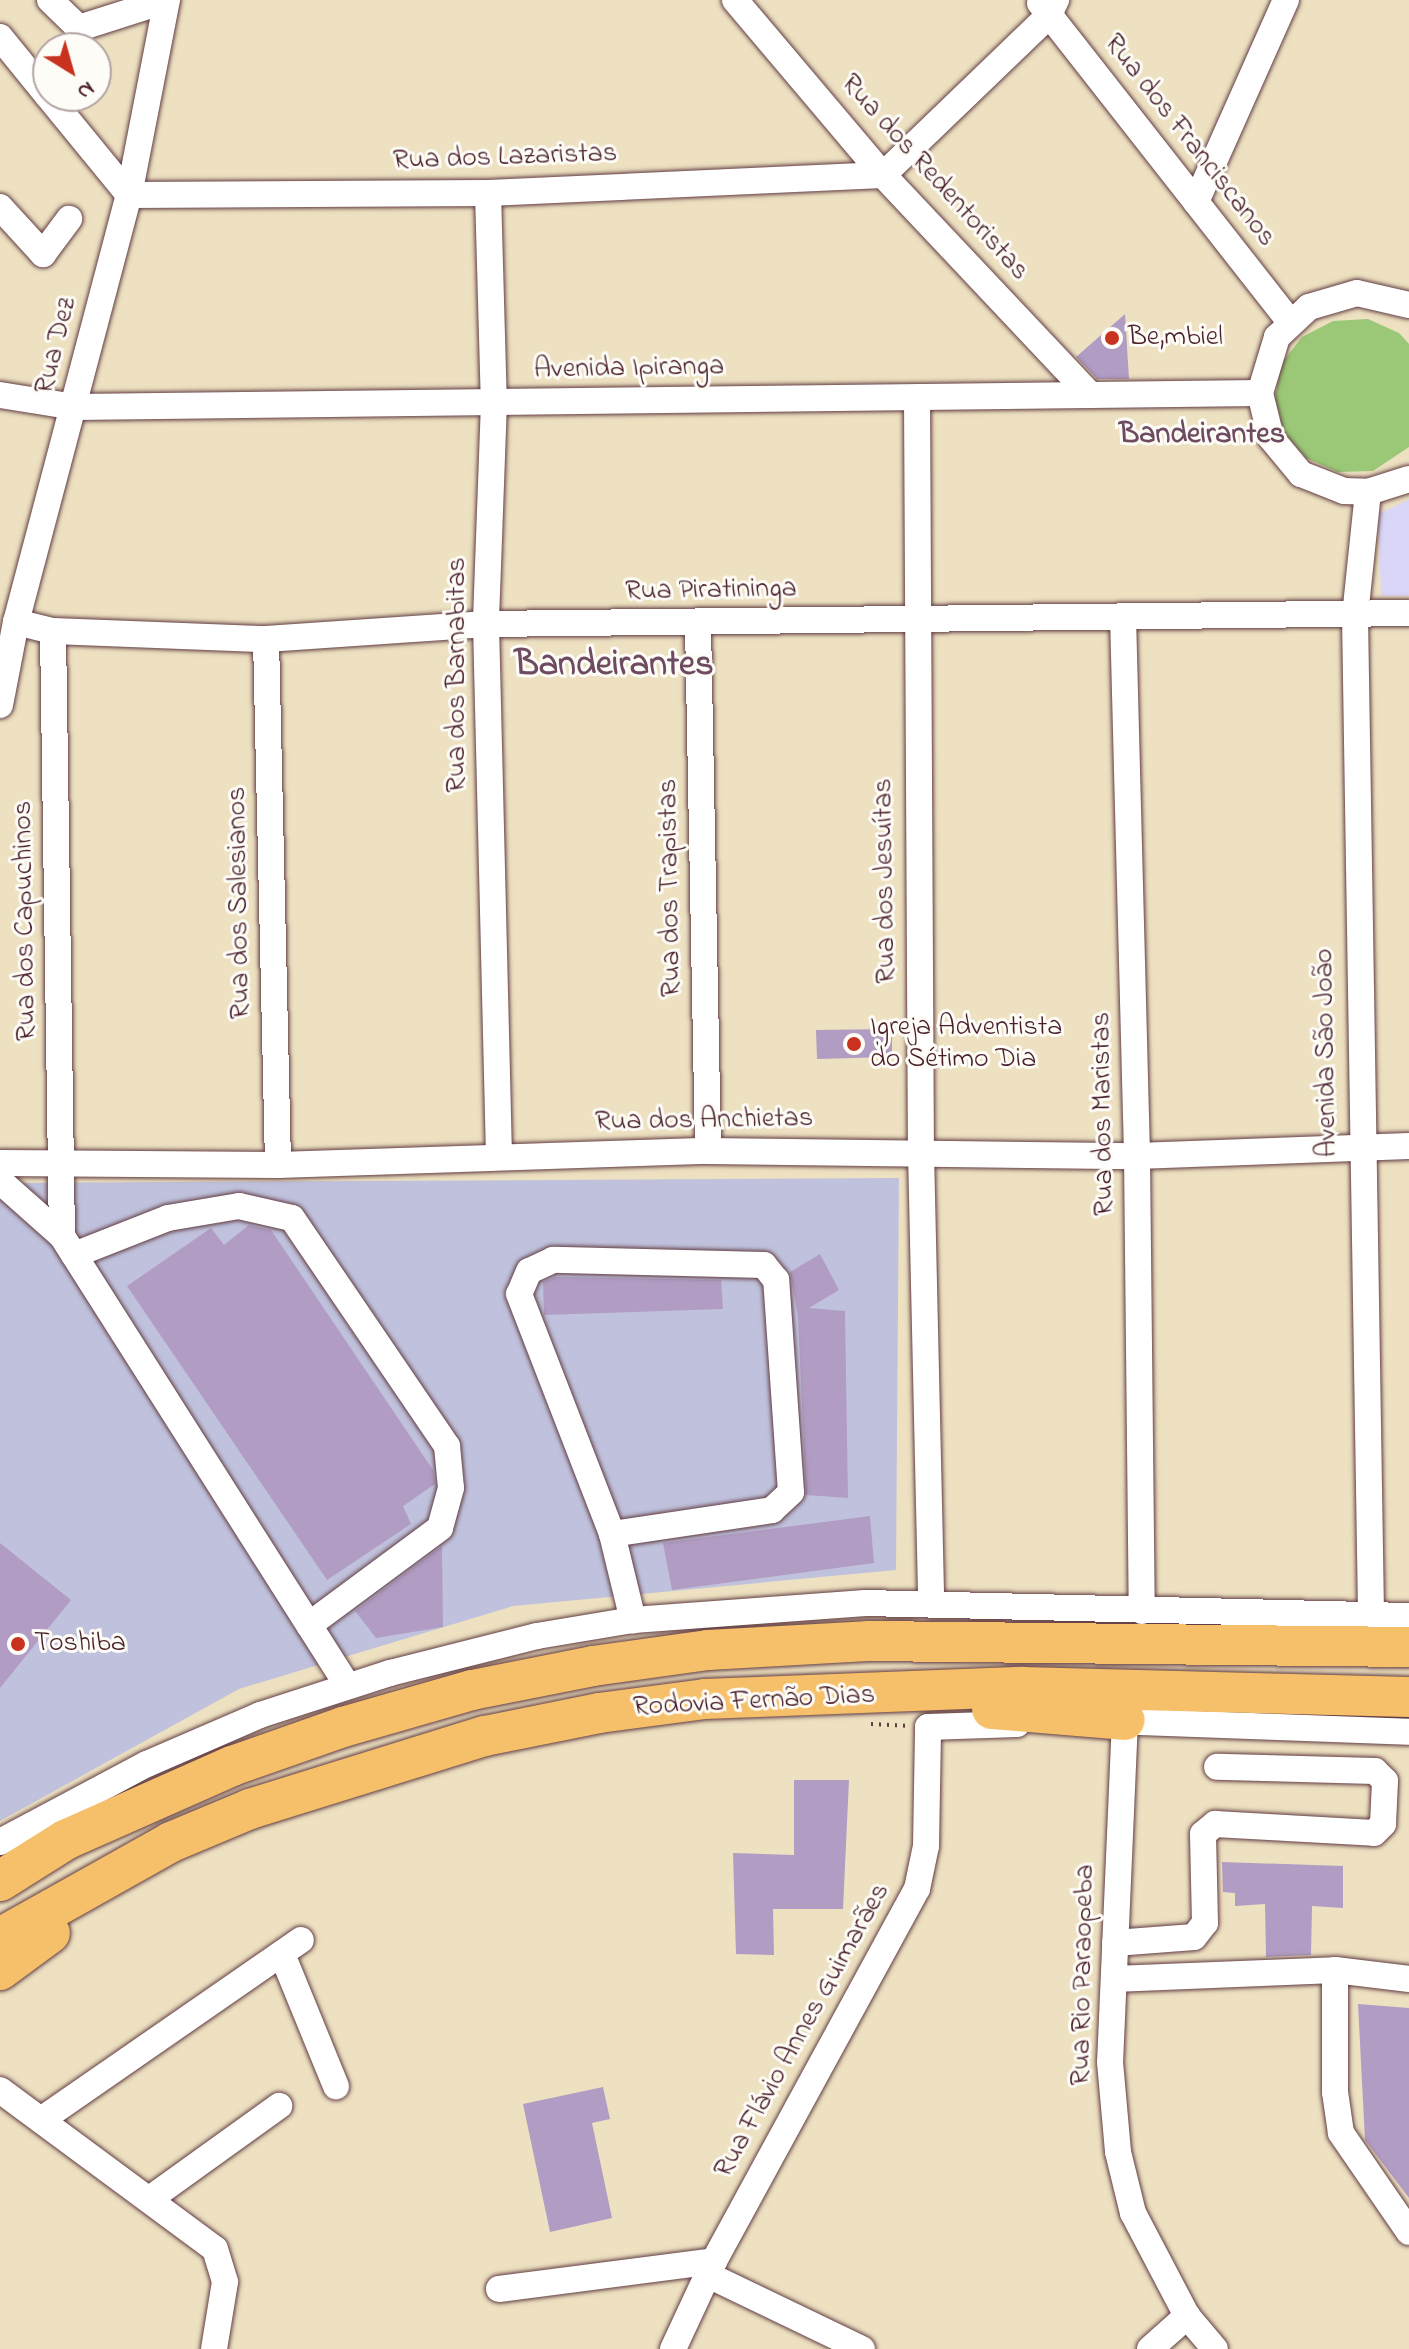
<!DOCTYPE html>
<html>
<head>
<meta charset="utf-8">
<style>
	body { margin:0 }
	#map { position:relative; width:1409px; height:2349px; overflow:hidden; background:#ede1c1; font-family:"Indie Flower",sans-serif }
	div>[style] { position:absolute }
	.built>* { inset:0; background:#dad6f7 }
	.industrial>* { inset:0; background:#c0c2dd }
	.green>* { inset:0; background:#9ac876 }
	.building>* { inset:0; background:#b19cc3 }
	.path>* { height:4px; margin-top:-2px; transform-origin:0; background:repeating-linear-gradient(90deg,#623c42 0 2px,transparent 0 8px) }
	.roads { filter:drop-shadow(0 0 2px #623c42) drop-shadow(0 0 2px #623c42) }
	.minor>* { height:26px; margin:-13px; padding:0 13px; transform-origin:13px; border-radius:13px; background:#fff }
	.highway>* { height:40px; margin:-20px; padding:0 20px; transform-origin:20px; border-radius:20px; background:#f6c06b }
	.dots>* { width:22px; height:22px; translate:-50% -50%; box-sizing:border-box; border:4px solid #fdfcf7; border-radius:50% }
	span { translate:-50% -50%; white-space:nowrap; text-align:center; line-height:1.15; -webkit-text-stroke:6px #fdfcf7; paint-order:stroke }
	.street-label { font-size:28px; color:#4a1f2b }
	.poi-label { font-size:28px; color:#4a1f2b }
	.left { translate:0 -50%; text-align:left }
	.neighbourhood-label { font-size:30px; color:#6e4b60; font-weight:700 }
	.district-label { font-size:36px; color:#6e4b60; font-weight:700 }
	.north { position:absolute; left:32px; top:32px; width:80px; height:80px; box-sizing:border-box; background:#fdfcf7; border:2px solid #b5a4a5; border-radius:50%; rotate:143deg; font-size:22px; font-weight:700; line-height:32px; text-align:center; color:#4a1f2b }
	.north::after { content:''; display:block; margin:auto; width:28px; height:36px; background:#c8321e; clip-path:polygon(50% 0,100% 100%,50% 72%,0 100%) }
</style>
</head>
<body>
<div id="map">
	<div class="built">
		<i style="clip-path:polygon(1409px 499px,1409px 596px,1381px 596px,1378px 514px)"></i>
	</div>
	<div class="industrial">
		<i style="clip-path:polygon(899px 1178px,896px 1570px,513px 1606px,239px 1689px,0 1821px,0 1183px)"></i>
	</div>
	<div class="green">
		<i style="clip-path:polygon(1368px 319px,1399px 333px,1409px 344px,1409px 447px,1373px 471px,1338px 472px,1306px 458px,1284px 432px,1275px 399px,1281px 364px,1302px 337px,1333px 321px)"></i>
	</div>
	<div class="building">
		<i style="clip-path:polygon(1125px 314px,1129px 379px,1097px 379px,1076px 357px)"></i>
		<i style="clip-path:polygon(892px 1029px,892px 1057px,817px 1059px,816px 1030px)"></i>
		<i style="clip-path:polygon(249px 1225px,271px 1230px,433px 1470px,435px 1484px,403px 1506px,411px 1524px,327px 1580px,127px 1286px,211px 1228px,224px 1245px)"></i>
		<i style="clip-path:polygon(820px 1254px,839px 1290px,809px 1308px,845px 1311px,848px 1498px,806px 1495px,798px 1316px,790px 1272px)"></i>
		<i style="clip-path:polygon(555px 1277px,721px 1280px,723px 1309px,544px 1315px,543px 1282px)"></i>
		<i style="clip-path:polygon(870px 1516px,874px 1563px,672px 1590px,663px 1543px)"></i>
		<i style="clip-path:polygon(0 1543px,71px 1600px,0 1688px)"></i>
		<i style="clip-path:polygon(442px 1546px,443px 1627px,376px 1638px,355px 1611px)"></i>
		<i style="clip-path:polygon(794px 1780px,849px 1780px,843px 1909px,773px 1909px,774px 1955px,736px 1954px,733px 1853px,794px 1855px)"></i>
		<i style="clip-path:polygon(1222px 1862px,1343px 1866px,1343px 1908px,1312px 1906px,1311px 1955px,1266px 1957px,1265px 1904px,1235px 1906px,1235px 1893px,1223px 1892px)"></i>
		<i style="clip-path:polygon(1358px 2004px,1409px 2008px,1409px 2198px,1365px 2140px)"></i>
		<i style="clip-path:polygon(603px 2087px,610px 2119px,592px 2123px,612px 2218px,550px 2232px,523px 2104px)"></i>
	</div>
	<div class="path">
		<i style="left:871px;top:1724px;width:35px;rotate:3deg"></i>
	</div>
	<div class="roads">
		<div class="minor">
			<i style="left:50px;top:0;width:40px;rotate:44deg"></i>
			<i style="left:79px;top:28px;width:92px;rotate:-17.7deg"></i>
			<i style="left:735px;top:0;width:229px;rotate:49.8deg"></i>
			<i style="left:883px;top:175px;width:302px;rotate:46.7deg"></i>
			<i style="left:1040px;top:3px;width:405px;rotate:51.9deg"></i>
			<i style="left:0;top:37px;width:76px;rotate:50.9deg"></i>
			<i style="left:48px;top:96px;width:128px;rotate:50.7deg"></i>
			<i style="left:129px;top:195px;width:359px;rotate:-0.3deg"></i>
			<i style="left:488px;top:193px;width:395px;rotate:-2.6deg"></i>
			<i style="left:883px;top:175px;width:231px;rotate:-43.9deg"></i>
			<i style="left:1049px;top:15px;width:17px;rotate:-65deg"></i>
			<i style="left:488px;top:193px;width:209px;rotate:88.4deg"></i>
			<i style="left:494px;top:402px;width:222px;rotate:92.1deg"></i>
			<i style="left:486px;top:624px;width:532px;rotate:88.6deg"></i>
			<i style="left:1196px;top:202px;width:221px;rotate:-66deg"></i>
			<i style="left:0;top:207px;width:64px;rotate:47.5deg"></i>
			<i style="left:43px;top:254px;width:44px;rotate:-53.4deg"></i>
			<i style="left:1409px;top:305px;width:53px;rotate:-167deg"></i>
			<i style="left:1357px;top:293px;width:50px;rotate:163.7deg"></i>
			<i style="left:1309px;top:307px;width:44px;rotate:136.8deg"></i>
			<i style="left:1277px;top:337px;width:59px;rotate:106.9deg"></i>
			<i style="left:1260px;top:393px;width:46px;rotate:76.3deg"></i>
			<i style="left:1271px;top:438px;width:47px;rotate:50.2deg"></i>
			<i style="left:1301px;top:474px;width:46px;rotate:21.6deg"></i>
			<i style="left:1344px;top:491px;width:24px;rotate:2deg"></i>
			<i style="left:1368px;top:492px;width:43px;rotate:-17.6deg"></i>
			<i style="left:0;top:395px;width:76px;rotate:9.1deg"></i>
			<i style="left:75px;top:407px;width:1185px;rotate:-0.68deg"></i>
			<i style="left:917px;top:397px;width:755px;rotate:89.7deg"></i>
			<i style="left:921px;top:1152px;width:452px;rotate:88.7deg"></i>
			<i style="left:1368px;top:492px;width:125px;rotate:96deg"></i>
			<i style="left:1355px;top:616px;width:999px;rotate:89.08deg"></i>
			<i style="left:1123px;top:616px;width:540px;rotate:88.51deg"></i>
			<i style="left:1137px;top:1156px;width:455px;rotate:89.4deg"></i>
			<i style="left:16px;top:622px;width:38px;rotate:14deg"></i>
			<i style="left:53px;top:631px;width:213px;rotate:2.2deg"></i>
			<i style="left:266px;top:639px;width:221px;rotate:-3.9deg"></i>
			<i style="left:486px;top:624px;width:923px;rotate:-0.68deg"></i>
			<i style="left:698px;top:624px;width:527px;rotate:88.91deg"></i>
			<i style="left:53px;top:631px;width:605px;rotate:89.15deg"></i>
			<i style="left:266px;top:639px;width:526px;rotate:88.69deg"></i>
			<i style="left:0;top:705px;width:85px;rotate:-79.1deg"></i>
			<i style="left:16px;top:622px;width:442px;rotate:-75.2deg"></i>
			<i style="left:129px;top:195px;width:199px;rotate:-79deg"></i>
			<i style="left:0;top:1163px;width:278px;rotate:0.4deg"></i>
			<i style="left:278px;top:1165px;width:430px;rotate:-1.9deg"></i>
			<i style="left:708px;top:1151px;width:429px;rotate:0.7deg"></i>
			<i style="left:1137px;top:1156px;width:272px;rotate:-2.1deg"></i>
			<i style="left:0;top:1181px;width:83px;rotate:41.6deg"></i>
			<i style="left:62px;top:1236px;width:532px;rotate:57.59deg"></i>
			<i style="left:74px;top:1255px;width:101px;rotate:-21.5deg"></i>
			<i style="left:168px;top:1218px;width:72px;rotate:-9.6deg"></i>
			<i style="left:239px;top:1206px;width:54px;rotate:12.8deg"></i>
			<i style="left:292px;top:1218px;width:276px;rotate:55.8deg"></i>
			<i style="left:447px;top:1446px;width:42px;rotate:84.6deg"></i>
			<i style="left:451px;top:1488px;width:41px;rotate:105.4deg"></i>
			<i style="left:440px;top:1528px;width:163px;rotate:143.5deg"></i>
			<i style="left:612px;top:1534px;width:162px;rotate:-8.5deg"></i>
			<i style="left:772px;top:1510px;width:26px;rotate:-43deg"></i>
			<i style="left:791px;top:1492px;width:213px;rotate:-94deg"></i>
			<i style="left:776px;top:1280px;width:19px;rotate:-129deg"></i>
			<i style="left:764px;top:1265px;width:211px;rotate:-178.6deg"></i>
			<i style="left:553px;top:1260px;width:26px;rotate:155deg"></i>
			<i style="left:529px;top:1271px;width:25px;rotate:113deg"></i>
			<i style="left:519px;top:1294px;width:257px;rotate:68.8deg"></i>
			<i style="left:612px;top:1534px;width:89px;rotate:76.3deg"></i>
			<i style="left:1125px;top:1720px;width:342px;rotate:92.5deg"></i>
			<i style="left:1110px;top:2062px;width:90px;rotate:84.9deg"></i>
			<i style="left:1118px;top:2152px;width:63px;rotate:76.2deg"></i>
			<i style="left:1133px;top:2213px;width:116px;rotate:62.3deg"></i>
			<i style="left:1187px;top:2316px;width:43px;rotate:49.7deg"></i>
			<i style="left:1112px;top:1721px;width:297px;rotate:2.1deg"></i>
			<i style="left:0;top:1842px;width:166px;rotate:-28deg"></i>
			<i style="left:147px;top:1764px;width:123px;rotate:-23.4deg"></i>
			<i style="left:260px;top:1715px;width:137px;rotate:-17.9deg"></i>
			<i style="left:390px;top:1673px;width:152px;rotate:-14.1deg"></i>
			<i style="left:537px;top:1636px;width:97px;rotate:-9.5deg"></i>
			<i style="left:633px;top:1620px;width:233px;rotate:-4.2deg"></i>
			<i style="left:865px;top:1603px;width:544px;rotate:1.37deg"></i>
			<i style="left:1115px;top:1943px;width:79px;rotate:-4.3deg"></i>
			<i style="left:1194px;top:1937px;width:18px;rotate:-52deg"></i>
			<i style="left:1205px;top:1923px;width:89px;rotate:-91.3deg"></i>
			<i style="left:1203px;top:1834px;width:16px;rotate:-40deg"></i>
			<i style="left:1215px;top:1824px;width:159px;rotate:3.2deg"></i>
			<i style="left:1374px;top:1833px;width:13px;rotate:-45deg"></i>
			<i style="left:1383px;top:1824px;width:43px;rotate:-87.3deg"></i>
			<i style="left:1385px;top:1781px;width:14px;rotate:-135deg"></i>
			<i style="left:1375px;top:1771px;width:158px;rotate:-178.5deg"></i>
			<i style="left:282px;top:1954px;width:143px;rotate:67.8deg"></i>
			<i style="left:1335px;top:1970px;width:122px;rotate:90deg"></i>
			<i style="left:1335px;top:2092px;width:41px;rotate:81.7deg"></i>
			<i style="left:1341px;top:2133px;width:120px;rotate:55.5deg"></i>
			<i style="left:1114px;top:1979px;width:221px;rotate:-2.3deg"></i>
			<i style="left:1335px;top:1970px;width:75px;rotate:6.9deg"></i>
			<i style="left:0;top:2090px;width:267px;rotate:36.5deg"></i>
			<i style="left:215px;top:2249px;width:34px;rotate:73deg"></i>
			<i style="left:225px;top:2282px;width:68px;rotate:99.3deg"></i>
			<i style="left:41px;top:2120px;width:316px;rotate:-34.7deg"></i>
			<i style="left:151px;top:2198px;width:158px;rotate:-35.7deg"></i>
			<i style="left:706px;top:2274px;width:173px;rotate:25.7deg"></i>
			<i style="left:499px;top:2289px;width:217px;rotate:-7.4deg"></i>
			<i style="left:673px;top:2349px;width:97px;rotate:-65deg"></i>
			<i style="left:714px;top:2261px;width:424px;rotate:-61.4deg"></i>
			<i style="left:917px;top:1889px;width:44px;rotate:-78.2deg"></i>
			<i style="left:926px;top:1846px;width:119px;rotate:-89deg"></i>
			<i style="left:928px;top:1727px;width:89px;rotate:-1.9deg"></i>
			<i style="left:1150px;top:2349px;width:50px;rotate:-41.7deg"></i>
		</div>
		<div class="highway">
			<i style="left:992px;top:1709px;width:133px;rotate:4.7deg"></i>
			<i style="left:0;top:1881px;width:77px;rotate:-32.2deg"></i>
			<i style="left:65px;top:1840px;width:183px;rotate:-23.9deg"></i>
			<i style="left:232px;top:1766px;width:118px;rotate:-19.4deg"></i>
			<i style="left:343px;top:1727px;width:134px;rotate:-16deg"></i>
			<i style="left:472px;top:1690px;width:123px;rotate:-11.2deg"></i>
			<i style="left:593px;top:1666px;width:116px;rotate:-7.9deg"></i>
			<i style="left:708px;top:1650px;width:159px;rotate:-3.2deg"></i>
			<i style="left:867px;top:1641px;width:542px;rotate:0.63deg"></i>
			<i style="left:0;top:1938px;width:196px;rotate:-29.3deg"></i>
			<i style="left:171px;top:1842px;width:86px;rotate:-22.7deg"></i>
			<i style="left:250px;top:1809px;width:246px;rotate:-17.3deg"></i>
			<i style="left:485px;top:1736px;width:116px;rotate:-11.4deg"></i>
			<i style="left:599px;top:1713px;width:107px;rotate:-7.5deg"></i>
			<i style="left:705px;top:1699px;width:318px;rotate:-2.2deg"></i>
			<i style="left:1023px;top:1687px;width:386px;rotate:1.5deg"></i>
			<i style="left:0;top:1970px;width:62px;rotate:-36.5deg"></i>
		</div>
	</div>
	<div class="dots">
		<i style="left:1112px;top:338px;background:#c8321e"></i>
		<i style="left:854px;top:1044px;background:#c8321e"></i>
		<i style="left:18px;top:1644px;background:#c8321e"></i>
	</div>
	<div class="street-label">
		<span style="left:1189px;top:141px;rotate:52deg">Rua dos Franciscanos</span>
		<span style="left:505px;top:158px;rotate:-2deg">Rua dos Lazaristas</span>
		<span style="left:934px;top:178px;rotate:48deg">Rua dos Redentoristas</span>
		<span style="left:57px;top:346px;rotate:-76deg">Rua Dez</span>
		<span style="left:629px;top:369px;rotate:-1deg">Avenida Ipiranga</span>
		<span style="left:711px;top:591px;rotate:-1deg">Rua Piratininga</span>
		<span style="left:458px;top:675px;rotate:-90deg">Rua dos Barnabitas</span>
		<span style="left:886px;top:881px;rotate:-91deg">Rua dos Jesuítas</span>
		<span style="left:671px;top:888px;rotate:-91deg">Rua dos Trapistas</span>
		<span style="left:240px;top:903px;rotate:-91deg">Rua dos Salesianos</span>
		<span style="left:26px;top:921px;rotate:-91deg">Rua dos Capuchinos</span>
		<span style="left:1327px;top:1053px;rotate:-91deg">Avenida São João</span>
		<span style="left:1104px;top:1114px;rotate:-91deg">Rua dos Maristas</span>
		<span style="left:704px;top:1121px;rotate:-1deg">Rua dos Anchietas</span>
		<span style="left:754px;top:1702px;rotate:-3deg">Rodovia Fernão Dias</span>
		<span style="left:1084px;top:1975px;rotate:-89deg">Rua Rio Paraopeba</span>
		<span style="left:803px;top:2031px;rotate:-61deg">Rua Flávio Annes Guimarães</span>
	</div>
	<div class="poi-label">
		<span class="left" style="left:1128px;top:338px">Be,mbiel</span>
		<span class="left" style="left:870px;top:1044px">Igreja Adventista<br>do Sétimo Dia</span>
		<span class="left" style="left:34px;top:1644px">Toshiba</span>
	</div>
	<div class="neighbourhood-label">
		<span style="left:1202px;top:435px">Bandeirantes</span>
	</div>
	<div class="district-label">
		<span style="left:614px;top:666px">Bandeirantes</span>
	</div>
	<div class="north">N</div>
</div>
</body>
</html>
